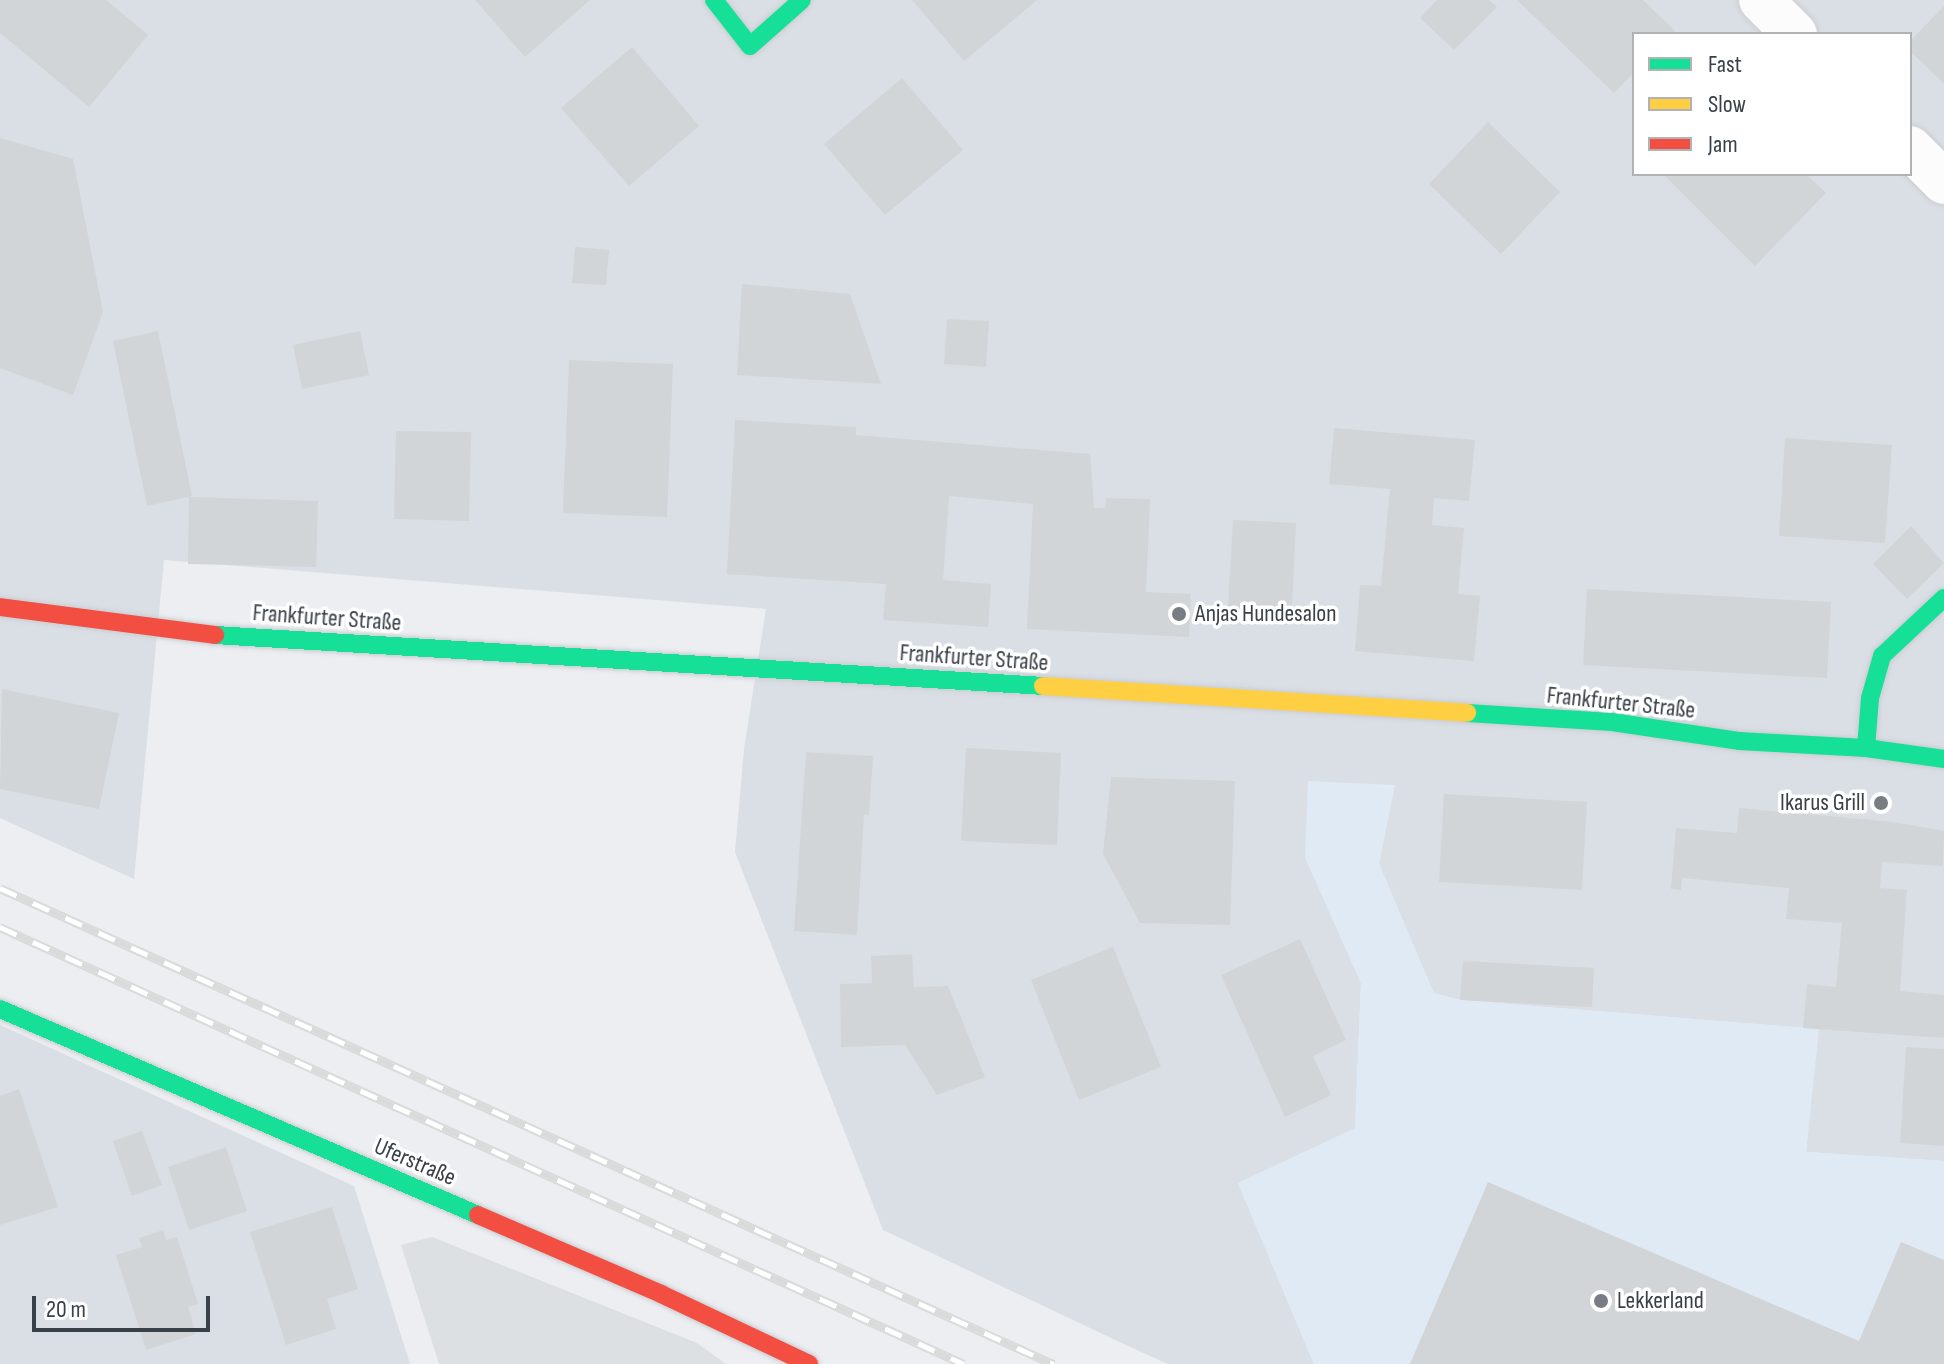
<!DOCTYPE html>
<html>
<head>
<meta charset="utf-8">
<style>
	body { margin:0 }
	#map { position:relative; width:1944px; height:1364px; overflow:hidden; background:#eceef1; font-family:"Sofia Sans Condensed",sans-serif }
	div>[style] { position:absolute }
	.residential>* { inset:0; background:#dadfe5 }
	.commercial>* { inset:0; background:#dfeaf4 }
	.parking>* { inset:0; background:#dde0e3 }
	.building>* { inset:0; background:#d1d5d8 }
	.roads { filter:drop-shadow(0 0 2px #caccd0) drop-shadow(0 0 2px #caccd0) }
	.street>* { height:44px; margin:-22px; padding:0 22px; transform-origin:22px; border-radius:22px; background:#fcfcfd }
	.fast>* { height:18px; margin:-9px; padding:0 9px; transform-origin:9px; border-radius:9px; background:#16e098 }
	.slow>* { height:18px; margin:-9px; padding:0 9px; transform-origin:9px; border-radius:9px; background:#ffcf43 }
	.jam>* { height:18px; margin:-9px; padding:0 9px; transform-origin:9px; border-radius:9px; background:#f24e42 }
	.rail>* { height:9px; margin-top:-4.5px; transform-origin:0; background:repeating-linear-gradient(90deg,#fff 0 18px,#d9dada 0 36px); box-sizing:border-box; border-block:2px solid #d9dada }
	.dots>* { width:22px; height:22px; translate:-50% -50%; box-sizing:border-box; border:4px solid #fff; border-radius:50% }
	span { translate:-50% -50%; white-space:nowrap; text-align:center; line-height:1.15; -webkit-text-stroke:7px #fff; paint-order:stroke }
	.poi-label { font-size:24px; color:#384048 }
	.left { translate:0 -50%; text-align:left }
	.right { translate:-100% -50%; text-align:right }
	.street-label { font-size:24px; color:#384048 }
	.legend { position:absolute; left:1632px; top:32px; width:280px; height:144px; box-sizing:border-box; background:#fff; border:2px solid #afb3b6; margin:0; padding:10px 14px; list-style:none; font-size:24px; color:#384048 }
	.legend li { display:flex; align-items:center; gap:16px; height:40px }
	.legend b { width:40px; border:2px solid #afb3b6 }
	.scale { position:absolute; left:32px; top:1296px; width:178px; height:36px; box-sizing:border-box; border:4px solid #384048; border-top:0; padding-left:10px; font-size:24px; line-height:28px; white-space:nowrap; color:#384048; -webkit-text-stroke:6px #fff; paint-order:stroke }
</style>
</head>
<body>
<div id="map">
	<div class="residential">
		<i style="clip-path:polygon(evenodd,0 0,1944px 0,1944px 1161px,1806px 1152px,1818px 1029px,1460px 1000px,1433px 993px,1379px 864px,1394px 786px,1305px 857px,1361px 983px,1355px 1129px,1238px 1183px,1314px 1364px,1168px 1364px,1128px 1346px,883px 1230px,735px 852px,744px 749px,766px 609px,164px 560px,134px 879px,0 818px,0 0,1634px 34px,1910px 34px,1910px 174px,1634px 174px,1634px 34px)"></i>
		<i style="clip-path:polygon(0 1025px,354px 1186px,410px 1364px,0 1364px)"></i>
	</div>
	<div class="commercial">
		<i style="clip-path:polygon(1308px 781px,1395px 785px,1379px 864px,1434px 993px,1460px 1000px,1819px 1029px,1806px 1152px,1944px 1161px,1944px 1364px,1314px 1364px,1238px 1183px,1355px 1128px,1361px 983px,1305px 857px)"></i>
	</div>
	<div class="parking">
		<i style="clip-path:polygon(432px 1237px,697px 1343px,726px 1364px,439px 1364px,401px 1245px)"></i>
	</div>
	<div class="building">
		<i style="clip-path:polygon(0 0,106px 0,148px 35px,89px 107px,0 33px)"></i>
		<i style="clip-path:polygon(475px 0,590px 0,525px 57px)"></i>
		<i style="clip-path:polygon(912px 0,1037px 0,964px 61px)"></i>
		<i style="clip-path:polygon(1437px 0,1489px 0,1497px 7px,1454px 50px,1420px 18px)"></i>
		<i style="clip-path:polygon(1517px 0,1643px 0,1675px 31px,1672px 34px,1634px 34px,1634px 72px,1614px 93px)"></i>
		<i style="clip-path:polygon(1944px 6px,1944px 84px,1910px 51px,1910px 41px)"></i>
		<i style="clip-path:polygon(632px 47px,699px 126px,629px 186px,561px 108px)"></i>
		<i style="clip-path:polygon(902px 78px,963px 150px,885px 215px,824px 144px)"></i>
		<i style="clip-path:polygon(1488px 122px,1560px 192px,1501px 254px,1429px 184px)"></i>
		<i style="clip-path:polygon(0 138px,73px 159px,103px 312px,73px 395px,0 368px)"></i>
		<i style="clip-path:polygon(1663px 174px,1806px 174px,1826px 193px,1755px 266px)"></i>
		<i style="clip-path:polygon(575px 247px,609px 250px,606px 285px,572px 283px)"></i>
		<i style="clip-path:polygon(742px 284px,850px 294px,881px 384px,737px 375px)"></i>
		<i style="clip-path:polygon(947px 319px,989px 321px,986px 367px,944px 364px)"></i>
		<i style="clip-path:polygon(158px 331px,192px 496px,147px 506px,113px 341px)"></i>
		<i style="clip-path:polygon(360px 331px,369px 375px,302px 389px,293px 345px)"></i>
		<i style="clip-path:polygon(569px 360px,673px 364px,667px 517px,563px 513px)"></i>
		<i style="clip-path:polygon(735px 420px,856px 427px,856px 435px,1090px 454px,1094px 508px,1105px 508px,1106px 498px,1150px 499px,1146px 592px,1191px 594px,1189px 637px,1027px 629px,1033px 504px,949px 496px,943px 580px,991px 584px,988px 627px,883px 620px,886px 584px,727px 574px)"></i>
		<i style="clip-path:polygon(1334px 428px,1475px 440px,1469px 501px,1434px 498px,1432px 525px,1464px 528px,1458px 594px,1480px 596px,1474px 661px,1355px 651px,1360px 585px,1381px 586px,1390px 489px,1329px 484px)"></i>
		<i style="clip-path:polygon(396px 431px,471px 432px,469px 521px,394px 519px)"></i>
		<i style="clip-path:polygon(1785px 438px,1892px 445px,1885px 543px,1779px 536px)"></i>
		<i style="clip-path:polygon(189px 497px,318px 501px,316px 567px,188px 564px)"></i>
		<i style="clip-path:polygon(1233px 520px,1296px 523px,1291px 625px,1227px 622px)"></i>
		<i style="clip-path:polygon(1911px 526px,1944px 563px,1907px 599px,1873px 564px)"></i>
		<i style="clip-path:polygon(1587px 589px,1831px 602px,1827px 678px,1583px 665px)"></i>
		<i style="clip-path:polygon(2px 689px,119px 713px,99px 809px,0 789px)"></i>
		<i style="clip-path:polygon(966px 748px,1061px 753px,1057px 845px,961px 841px)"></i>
		<i style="clip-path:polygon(806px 752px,873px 756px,869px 815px,864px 814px,857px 935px,794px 931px)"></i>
		<i style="clip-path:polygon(1111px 777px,1235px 781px,1230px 925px,1140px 923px,1103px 854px)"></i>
		<i style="clip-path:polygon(1444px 794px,1587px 802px,1582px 890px,1439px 882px)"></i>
		<i style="clip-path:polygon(1739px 808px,1893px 822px,1944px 831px,1943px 866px,1882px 862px,1880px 888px,1907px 890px,1900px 991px,1944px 995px,1944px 1038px,1803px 1028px,1807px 984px,1836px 987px,1842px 923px,1786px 919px,1789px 888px,1682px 878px,1681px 890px,1671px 889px,1676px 828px,1737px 833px)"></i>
		<i style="clip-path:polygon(1300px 939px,1346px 1040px,1313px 1056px,1331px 1095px,1285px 1117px,1221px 975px)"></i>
		<i style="clip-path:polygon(1113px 947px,1161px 1067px,1079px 1100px,1031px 980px)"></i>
		<i style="clip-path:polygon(912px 954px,914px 987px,948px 986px,985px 1077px,937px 1095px,905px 1045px,841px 1047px,840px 984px,872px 983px,871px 956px)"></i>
		<i style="clip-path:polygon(1463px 961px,1594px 968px,1592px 1007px,1460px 1000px)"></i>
		<i style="clip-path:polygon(1906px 1047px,1944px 1049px,1944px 1146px,1900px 1143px)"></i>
		<i style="clip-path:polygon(19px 1089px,58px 1207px,0 1225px,0 1096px)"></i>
		<i style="clip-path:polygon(142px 1131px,162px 1185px,132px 1196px,113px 1141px)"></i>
		<i style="clip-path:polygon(226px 1147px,247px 1211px,189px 1230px,168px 1167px)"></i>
		<i style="clip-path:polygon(1488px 1182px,1859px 1341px,1901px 1242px,1944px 1260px,1944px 1364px,1410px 1364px)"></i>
		<i style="clip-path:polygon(332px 1207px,358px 1289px,327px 1299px,336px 1329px,286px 1345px,250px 1232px)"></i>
		<i style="clip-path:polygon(163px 1230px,166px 1240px,177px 1237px,198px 1304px,188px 1307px,196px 1334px,146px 1350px,116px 1255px,142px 1247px,139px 1238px)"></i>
	</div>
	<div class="roads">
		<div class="street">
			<i style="left:1761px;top:0;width:48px;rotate:45deg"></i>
			<i style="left:1910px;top:148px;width:48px;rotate:45deg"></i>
		</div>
		<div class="fast">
			<i style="left:714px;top:0;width:58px;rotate:52deg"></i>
			<i style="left:750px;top:46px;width:69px;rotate:-41.5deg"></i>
			<i style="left:215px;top:635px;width:830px;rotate:3.52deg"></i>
			<i style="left:1467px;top:713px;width:145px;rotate:3.6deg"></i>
			<i style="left:1612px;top:722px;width:128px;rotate:8.5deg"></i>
			<i style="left:1739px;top:741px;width:127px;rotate:3.2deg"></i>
			<i style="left:1866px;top:748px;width:79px;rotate:8deg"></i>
			<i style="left:1866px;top:748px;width:50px;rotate:-85.4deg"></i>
			<i style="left:1870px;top:698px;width:44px;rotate:-74.1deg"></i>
			<i style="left:1882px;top:656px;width:85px;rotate:-43.1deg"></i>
			<i style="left:0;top:1009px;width:520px;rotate:23.31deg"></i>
		</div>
		<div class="slow">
			<i style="left:1043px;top:686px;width:425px;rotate:3.6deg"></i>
		</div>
		<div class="jam">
			<i style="left:0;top:607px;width:217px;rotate:7.4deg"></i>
			<i style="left:478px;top:1215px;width:199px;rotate:23.3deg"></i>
			<i style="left:661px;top:1294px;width:164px;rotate:25.3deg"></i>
		</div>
	</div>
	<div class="rail">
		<i style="left:0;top:888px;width:1156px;rotate:24.32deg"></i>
		<i style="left:0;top:927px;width:1058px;rotate:24.39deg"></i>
	</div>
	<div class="dots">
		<i style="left:1179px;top:614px;background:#777d83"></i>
		<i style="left:1881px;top:803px;background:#777d83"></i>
		<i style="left:1601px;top:1301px;background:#777d83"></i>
	</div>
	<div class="poi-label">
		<span class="left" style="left:1195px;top:614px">Anjas Hundesalon</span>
		<span class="right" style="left:1865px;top:803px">Ikarus Grill</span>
		<span class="left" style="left:1617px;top:1301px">Lekkerland</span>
	</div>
	<div class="street-label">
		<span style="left:327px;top:618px;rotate:4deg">Frankfurter Straße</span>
		<span style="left:974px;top:658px;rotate:4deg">Frankfurter Straße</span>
		<span style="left:1621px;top:703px;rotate:6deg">Frankfurter Straße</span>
		<span style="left:415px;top:1162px;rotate:23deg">Uferstraße</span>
	</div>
	<ul class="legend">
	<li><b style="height:10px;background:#16e098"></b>Fast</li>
	<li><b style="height:10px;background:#ffcf43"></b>Slow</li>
	<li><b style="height:10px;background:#f24e42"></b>Jam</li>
	</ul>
	<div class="scale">20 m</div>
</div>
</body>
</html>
